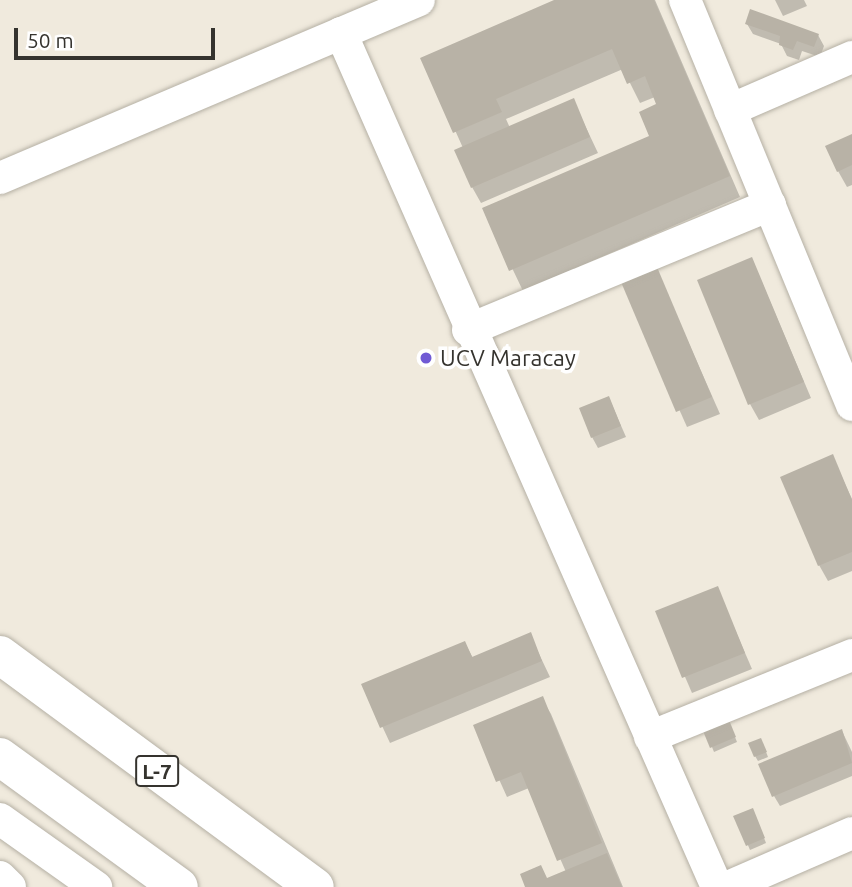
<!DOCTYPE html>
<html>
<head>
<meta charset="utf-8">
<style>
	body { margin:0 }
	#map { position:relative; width:852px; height:887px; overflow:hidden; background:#f0eadd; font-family:Ubuntu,sans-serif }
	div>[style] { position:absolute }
	.shadow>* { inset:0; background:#0003 }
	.building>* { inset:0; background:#b8b2a6 }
	.roads { filter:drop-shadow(0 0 2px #b5b0a4) drop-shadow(0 0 2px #b5b0a4) }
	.minor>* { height:32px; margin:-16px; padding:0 16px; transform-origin:16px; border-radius:16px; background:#fff }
	.major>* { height:38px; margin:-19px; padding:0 19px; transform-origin:19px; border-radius:19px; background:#fff }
	.dots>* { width:19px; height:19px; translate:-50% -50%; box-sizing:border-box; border:4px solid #fff; border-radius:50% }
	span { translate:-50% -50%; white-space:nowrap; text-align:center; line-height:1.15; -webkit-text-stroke:7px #fff; paint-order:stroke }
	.shield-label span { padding:2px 5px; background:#fff; border:2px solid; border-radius:5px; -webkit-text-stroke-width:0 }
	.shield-label { font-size:21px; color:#35332e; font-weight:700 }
	.poi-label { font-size:23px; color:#35332e }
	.left { translate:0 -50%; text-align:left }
	.scale { position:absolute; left:14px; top:28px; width:201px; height:32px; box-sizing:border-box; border:4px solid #35332e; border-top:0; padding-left:9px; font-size:21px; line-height:24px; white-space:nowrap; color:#35332e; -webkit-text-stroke:5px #fff; paint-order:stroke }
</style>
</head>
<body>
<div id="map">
	<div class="shadow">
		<i style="clip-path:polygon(559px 0,655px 0,740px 197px,523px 291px,484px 209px,651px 137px,659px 105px,655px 97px,640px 103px,623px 69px,506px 119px,510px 128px,573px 100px,598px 153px,481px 203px,472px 187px,463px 148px,423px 59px)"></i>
		<i style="clip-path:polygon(775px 0,804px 0,807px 6px,783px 16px)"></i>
		<i style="clip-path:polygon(747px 24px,818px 35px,824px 46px,820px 57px,802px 51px,799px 60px,787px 56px,781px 44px,753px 34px)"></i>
		<i style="clip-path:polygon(852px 136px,852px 185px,847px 187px,838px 171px)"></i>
		<i style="clip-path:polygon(752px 259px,811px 398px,759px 420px,750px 404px)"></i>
		<i style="clip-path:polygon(656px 269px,720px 414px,687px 427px,623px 283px)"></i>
		<i style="clip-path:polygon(609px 398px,626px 437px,598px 448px,592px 437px)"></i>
		<i style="clip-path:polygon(832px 456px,852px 499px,852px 571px,828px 581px,819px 565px)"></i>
		<i style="clip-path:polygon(717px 588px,752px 669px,692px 693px,657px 612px)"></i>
		<i style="clip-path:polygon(530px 635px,550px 677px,390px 743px,363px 685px,465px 643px,473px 658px)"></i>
		<i style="clip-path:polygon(542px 699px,551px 714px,623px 887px,527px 887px,566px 872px,529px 788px,507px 797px,475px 726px)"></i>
		<i style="clip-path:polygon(731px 727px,737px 742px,714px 752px,712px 747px)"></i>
		<i style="clip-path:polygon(842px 731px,852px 752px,852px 776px,780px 806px,774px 796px)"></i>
		<i style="clip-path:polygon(763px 744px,768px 757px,758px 761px,755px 756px)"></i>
		<i style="clip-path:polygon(755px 815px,766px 843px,750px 850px,736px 817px)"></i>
	</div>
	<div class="building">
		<i style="clip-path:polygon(554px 0,654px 0,730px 176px,509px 271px,482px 208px,649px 136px,639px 112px,656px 104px,645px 76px,627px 84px,612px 49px,496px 99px,502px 112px,453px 133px,420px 58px)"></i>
		<i style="clip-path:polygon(750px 9px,819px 34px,814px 47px,797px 41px,793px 50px,779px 45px,780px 36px,745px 24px)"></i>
		<i style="clip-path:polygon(574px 98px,590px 137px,471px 188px,454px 150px)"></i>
		<i style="clip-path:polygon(852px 134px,852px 165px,837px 172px,825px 146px)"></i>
		<i style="clip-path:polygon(752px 257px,804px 382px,748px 405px,697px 280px)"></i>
		<i style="clip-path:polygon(657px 267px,712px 397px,676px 412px,621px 282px)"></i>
		<i style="clip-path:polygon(609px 396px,621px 426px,591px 438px,579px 408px)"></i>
		<i style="clip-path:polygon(833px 454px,852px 500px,852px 552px,818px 566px,780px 477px)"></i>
		<i style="clip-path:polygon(718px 586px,745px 653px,682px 678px,655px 611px)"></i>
		<i style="clip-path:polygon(531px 632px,542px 661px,380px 728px,361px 684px,465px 641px,472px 657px)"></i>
		<i style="clip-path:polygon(543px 696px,602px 843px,557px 861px,521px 772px,496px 782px,473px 725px)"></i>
		<i style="clip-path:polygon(729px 720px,736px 737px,710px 748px,703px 731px)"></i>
		<i style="clip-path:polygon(842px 729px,852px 763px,772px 797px,758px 764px)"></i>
		<i style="clip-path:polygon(761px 738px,767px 752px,754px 757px,748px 743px)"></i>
		<i style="clip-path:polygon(753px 808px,765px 838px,746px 846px,733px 816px)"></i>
		<i style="clip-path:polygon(607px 853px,622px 887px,525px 887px,520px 874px,541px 865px,547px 878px)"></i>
	</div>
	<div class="roads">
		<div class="minor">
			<i style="left:685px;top:0;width:438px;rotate:67.6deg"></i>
			<i style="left:341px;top:33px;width:933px;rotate:66.24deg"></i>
			<i style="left:730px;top:110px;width:133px;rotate:-23.5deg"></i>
			<i style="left:0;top:178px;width:455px;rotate:-23deg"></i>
			<i style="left:468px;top:330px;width:327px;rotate:-22.5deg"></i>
			<i style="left:650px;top:737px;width:218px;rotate:-22.1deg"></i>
			<i style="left:0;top:819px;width:118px;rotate:35.3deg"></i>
			<i style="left:0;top:877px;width:14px;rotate:45deg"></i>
			<i style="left:728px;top:887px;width:135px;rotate:-23.5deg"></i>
		</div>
		<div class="major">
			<i style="left:0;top:655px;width:391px;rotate:36.4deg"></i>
			<i style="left:0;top:757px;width:221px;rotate:36deg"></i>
		</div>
	</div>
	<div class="dots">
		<i style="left:426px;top:358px;background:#705ad4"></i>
	</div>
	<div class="shield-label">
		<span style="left:157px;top:771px">L-7</span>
	</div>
	<div class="poi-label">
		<span class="left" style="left:440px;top:358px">UCV Maracay</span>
	</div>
	<div class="scale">50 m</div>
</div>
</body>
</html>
